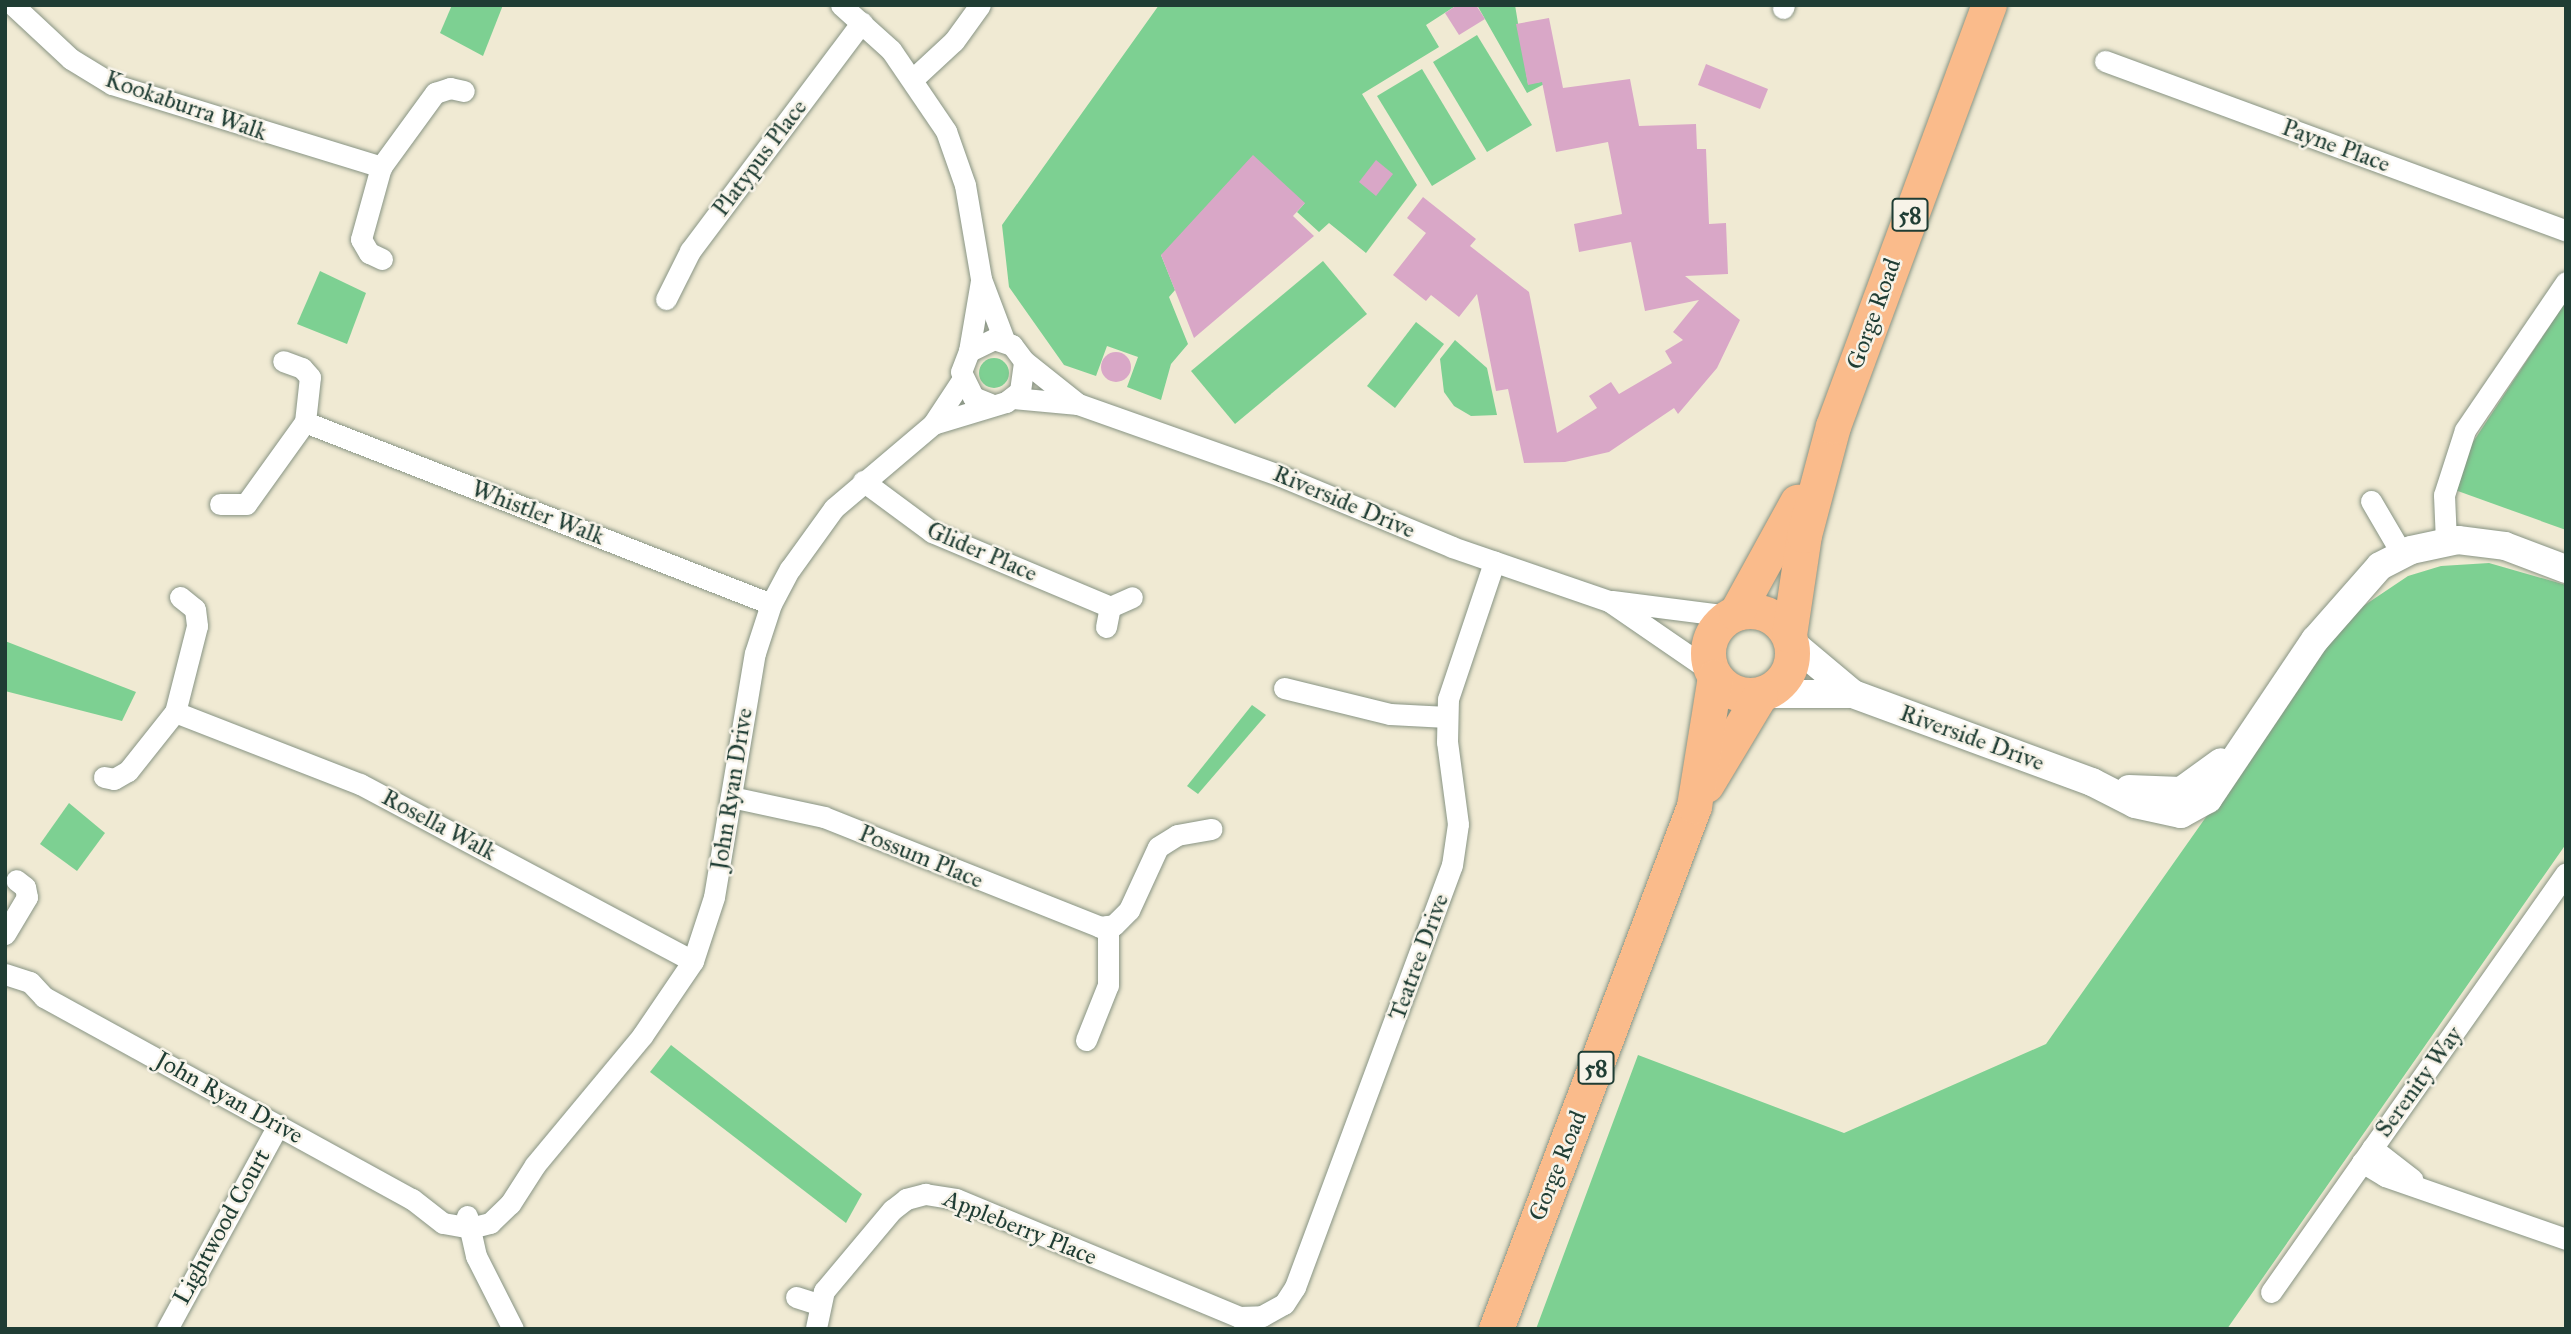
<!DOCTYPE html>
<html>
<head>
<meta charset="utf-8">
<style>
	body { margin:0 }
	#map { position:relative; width:2571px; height:1334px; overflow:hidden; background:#f0ead3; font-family:"IM FELL Great Primer",serif }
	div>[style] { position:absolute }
	.green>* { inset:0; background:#7dd092 }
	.round { border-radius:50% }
	.building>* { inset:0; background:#d9a7c7 }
	.roads { filter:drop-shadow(0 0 2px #889484) drop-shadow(0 0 2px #889484) }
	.minor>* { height:21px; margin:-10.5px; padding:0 10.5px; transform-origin:10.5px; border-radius:10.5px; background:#fff }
	.tertiary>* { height:28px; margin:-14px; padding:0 14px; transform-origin:14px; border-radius:14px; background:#fff }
	.primary>* { height:35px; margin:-17.5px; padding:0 17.5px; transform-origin:17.5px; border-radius:17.5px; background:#fabb8b }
	.primary>.ring { margin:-17.5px; padding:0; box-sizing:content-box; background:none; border:35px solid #fabb8b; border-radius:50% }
	span { translate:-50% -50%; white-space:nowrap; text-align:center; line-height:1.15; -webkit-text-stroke:5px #f7f3e8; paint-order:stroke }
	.shield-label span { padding:2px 5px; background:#f7f3e8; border:2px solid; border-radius:5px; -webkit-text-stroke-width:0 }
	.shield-label { font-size:23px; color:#1f3d34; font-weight:700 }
	.street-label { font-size:24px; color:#1f3d34 }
	.frame { position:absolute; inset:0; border:7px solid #1f3d34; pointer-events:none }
</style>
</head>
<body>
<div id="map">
	<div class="green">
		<i style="clip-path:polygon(452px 5px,503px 5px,483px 56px,440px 33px)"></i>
		<i style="clip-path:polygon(1159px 5px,1457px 5px,1426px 25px,1439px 47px,1362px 94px,1417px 185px,1366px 253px,1329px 223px,1319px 232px,1297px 212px,1305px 203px,1161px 255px,1175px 290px,1169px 297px,1188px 344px,1171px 364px,1161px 400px,1127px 387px,1138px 357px,1107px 346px,1096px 376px,1064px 365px,1009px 287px,1002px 225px)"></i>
		<i style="clip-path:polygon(1477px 5px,1515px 5px,1528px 84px,1552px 80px,1527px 93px)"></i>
		<i style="clip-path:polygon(1477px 35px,1532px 125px,1487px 152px,1433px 62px)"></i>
		<i style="clip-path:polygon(1422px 69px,1476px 159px,1432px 186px,1377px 96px)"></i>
		<i style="clip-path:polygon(1323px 261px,1367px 314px,1235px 424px,1191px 371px)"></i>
		<i style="clip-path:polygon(320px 271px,366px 293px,347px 344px,297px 324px)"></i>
		<i style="clip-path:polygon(2566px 301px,2566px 530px,2455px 490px,2471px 445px)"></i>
		<i style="clip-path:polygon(1416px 322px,1444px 344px,1395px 408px,1367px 386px)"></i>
		<i style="clip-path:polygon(1455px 340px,1487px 368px,1497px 415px,1471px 416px,1454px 406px,1444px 392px,1440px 359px)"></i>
		<i class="round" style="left:979px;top:358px;width:30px;height:30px"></i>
		<i style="clip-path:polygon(2489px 563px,2566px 585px,2566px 844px,2227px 1329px,1536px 1329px,1638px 1055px,1844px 1133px,2046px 1044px,2347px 617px,2408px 576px,2441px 566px)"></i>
		<i style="clip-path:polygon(5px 641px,136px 692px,122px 721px,5px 691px)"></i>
		<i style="clip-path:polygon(1252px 705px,1266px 715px,1198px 794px,1187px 786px)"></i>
		<i style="clip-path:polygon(69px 803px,105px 833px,77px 871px,40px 844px)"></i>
		<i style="clip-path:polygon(671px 1045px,862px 1194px,846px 1223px,650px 1072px)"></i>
	</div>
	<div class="building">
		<i style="clip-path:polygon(1457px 5px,1476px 5px,1485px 19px,1459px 35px,1445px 13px)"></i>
		<i style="clip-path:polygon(1549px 18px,1563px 88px,1630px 79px,1639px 126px,1696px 124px,1697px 149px,1706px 149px,1709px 224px,1726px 223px,1728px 274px,1685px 276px,1740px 320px,1717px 368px,1678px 414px,1674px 408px,1609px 452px,1565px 462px,1524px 463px,1508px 389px,1496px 391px,1477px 294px,1459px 317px,1431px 295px,1426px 301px,1393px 275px,1426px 233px,1407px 218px,1423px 197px,1476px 239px,1470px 246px,1529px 292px,1557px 433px,1597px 408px,1589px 396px,1611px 382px,1619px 394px,1672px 363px,1665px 351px,1683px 340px,1673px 332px,1699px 300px,1645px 311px,1631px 242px,1579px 252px,1574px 224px,1622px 214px,1608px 142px,1556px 152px,1542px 82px,1528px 85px,1516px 24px)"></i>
		<i style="clip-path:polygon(1706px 64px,1768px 89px,1760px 109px,1698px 85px)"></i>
		<i style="clip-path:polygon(1253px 155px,1305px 203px,1293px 216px,1314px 236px,1194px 338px,1161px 255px)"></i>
		<i style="clip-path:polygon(1376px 160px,1393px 174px,1376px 196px,1359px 182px)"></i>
		<i class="round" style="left:1101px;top:352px;width:30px;height:30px"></i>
	</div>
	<div class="roads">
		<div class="minor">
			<i style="left:13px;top:5px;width:79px;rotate:43deg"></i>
			<i style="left:71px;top:59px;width:48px;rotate:31.4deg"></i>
			<i style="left:112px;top:84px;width:282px;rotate:17.1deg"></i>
			<i style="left:841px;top:5px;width:67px;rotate:42deg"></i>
			<i style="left:891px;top:50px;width:98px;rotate:55.8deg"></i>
			<i style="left:946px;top:131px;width:57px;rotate:70.6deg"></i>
			<i style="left:965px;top:185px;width:95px;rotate:80.3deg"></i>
			<i style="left:981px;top:279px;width:65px;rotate:69.3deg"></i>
			<i style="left:1783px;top:8px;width:3px;rotate:-72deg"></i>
			<i style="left:2105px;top:61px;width:491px;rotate:20.2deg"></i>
			<i style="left:914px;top:78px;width:54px;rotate:-42.8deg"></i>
			<i style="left:954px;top:41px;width:44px;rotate:-54.2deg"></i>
			<i style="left:382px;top:259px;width:14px;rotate:-155deg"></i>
			<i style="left:369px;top:253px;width:16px;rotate:-120deg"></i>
			<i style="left:361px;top:239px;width:75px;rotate:-74.5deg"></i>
			<i style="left:381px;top:167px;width:92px;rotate:-53.9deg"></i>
			<i style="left:435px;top:93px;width:16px;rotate:-18deg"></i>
			<i style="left:450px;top:88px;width:14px;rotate:12deg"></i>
			<i style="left:666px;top:299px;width:54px;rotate:-63.4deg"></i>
			<i style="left:690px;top:251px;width:286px;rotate:-53.1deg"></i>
			<i style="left:969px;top:351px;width:71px;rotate:-80.3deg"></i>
			<i style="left:1024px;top:361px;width:69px;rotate:38.5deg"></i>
			<i style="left:1013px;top:398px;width:65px;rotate:5.3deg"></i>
			<i style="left:1078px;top:404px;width:215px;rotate:19.5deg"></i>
			<i style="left:1281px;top:476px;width:185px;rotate:22.5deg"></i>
			<i style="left:1452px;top:547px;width:166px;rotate:19deg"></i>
			<i style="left:1609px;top:601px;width:124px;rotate:34.5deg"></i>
			<i style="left:305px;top:422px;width:500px;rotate:21.33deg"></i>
			<i style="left:933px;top:424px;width:76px;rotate:-16.8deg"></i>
			<i style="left:1006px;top:402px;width:18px;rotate:-38deg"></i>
			<i style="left:1020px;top:391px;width:30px;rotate:-82deg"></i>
			<i style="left:1024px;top:361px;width:20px;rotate:-127deg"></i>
			<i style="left:1012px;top:345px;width:19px;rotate:-162deg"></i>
			<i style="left:994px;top:339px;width:28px;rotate:154deg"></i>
			<i style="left:969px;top:351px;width:22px;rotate:111deg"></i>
			<i style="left:961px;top:372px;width:28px;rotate:64deg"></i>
			<i style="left:973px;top:397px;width:18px;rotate:22deg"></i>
			<i style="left:863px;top:481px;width:86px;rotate:36.5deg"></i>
			<i style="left:932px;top:532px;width:193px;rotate:22.8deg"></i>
			<i style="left:2371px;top:501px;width:61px;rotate:59.7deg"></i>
			<i style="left:220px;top:504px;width:26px"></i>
			<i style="left:246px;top:504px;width:101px;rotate:-54.3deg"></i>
			<i style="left:305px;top:422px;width:45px;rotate:-83.7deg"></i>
			<i style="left:310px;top:377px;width:12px;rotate:-132deg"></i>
			<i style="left:302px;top:368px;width:20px;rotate:-160deg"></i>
			<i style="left:2446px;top:541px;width:46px;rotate:-92.5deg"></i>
			<i style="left:2444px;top:495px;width:68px;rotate:-72.1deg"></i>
			<i style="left:2465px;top:430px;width:179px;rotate:-55.7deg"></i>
			<i style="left:180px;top:597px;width:19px;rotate:39deg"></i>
			<i style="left:195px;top:609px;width:17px;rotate:83deg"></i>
			<i style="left:197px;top:626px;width:89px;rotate:104.3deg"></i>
			<i style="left:175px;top:712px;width:199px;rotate:21.3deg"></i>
			<i style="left:360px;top:784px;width:377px;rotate:28deg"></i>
			<i style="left:1612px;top:601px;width:118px;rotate:7.3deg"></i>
			<i style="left:1106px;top:627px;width:20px;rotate:-79deg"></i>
			<i style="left:1110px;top:607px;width:24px;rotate:-24deg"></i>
			<i style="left:1284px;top:688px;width:109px;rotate:13.8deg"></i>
			<i style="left:1390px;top:714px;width:57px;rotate:3deg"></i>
			<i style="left:104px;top:777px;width:10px;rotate:11deg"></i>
			<i style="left:114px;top:779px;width:16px;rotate:-30deg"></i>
			<i style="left:128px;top:771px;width:75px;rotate:-51.5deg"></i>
			<i style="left:731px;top:797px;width:95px;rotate:12.1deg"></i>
			<i style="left:824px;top:817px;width:297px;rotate:21.7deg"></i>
			<i style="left:1100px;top:927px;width:14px;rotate:-8deg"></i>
			<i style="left:1114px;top:925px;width:21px;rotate:-45deg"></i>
			<i style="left:1129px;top:910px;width:69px;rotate:-65.3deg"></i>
			<i style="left:1158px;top:847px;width:22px;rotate:-32deg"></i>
			<i style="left:1177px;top:835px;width:35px;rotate:-10deg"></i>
			<i style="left:5px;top:934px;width:43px;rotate:-59.3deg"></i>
			<i style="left:27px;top:897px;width:10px;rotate:-101deg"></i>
			<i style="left:25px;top:887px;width:11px;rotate:-142deg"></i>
			<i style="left:5px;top:974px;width:26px;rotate:18deg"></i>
			<i style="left:30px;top:982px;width:21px;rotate:47deg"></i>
			<i style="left:44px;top:997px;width:420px;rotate:28.8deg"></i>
			<i style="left:412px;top:1199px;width:39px;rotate:38deg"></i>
			<i style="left:443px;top:1223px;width:27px;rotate:10deg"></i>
			<i style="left:470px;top:1228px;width:21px;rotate:-14deg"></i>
			<i style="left:490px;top:1223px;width:28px;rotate:-44deg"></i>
			<i style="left:510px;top:1204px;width:46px;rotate:-57.3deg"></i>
			<i style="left:535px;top:1165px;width:168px;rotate:-50.3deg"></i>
			<i style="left:642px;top:1036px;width:91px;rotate:-55.8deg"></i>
			<i style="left:693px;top:961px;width:67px;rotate:-71.8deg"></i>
			<i style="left:714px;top:897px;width:247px;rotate:-80.5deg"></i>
			<i style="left:755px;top:653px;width:52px;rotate:-71.9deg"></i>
			<i style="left:771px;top:604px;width:40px;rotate:-62deg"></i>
			<i style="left:790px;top:569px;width:75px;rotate:-54.2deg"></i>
			<i style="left:834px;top:508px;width:130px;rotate:-40.3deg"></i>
			<i style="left:933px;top:424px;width:53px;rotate:-56.6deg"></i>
			<i style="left:1086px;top:1040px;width:59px;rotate:-68.2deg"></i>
			<i style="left:1108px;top:985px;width:59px;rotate:-90deg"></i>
			<i style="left:2372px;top:1148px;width:51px;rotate:37.8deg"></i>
			<i style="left:2362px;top:1162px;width:27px;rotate:31deg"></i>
			<i style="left:2385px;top:1176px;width:192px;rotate:19.2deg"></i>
			<i style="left:467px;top:1216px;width:41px;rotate:77.3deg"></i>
			<i style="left:476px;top:1256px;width:82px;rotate:63.1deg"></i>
			<i style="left:2271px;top:1292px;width:512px;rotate:-54.85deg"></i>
			<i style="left:796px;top:1297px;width:23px;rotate:18deg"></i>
			<i style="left:816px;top:1328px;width:38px;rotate:-78deg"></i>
			<i style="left:824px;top:1291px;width:106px;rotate:-50deg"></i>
			<i style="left:892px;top:1210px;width:18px;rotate:-38deg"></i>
			<i style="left:906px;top:1199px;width:20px;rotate:-15deg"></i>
			<i style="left:925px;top:1194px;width:31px;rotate:9deg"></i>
			<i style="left:956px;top:1199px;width:307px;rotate:22.6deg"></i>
			<i style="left:1239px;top:1317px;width:23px;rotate:-2deg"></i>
			<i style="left:1262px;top:1316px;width:25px;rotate:-29deg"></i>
			<i style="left:1284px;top:1304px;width:20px;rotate:-57deg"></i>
			<i style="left:1295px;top:1287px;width:450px;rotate:-69.6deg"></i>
			<i style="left:1452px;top:865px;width:41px;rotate:-81.7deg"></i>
			<i style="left:1458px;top:824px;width:83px;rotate:-97.6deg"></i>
			<i style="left:1447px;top:742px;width:43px;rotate:-88.7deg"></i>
			<i style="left:1448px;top:699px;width:145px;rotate:-71.4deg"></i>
			<i style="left:167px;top:1329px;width:232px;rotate:-61.4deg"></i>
		</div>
		<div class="tertiary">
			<i style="left:1791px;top:642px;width:81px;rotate:40deg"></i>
			<i style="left:1763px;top:694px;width:90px"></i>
			<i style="left:1853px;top:694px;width:255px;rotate:20.2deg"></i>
			<i style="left:2092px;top:782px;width:48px;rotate:27.1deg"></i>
			<i style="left:2135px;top:804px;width:47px;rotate:12.3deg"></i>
			<i style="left:2181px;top:814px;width:31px;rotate:-29deg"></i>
			<i style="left:2208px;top:799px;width:192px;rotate:-56.1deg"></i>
			<i style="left:2315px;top:640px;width:98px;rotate:-48.7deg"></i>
			<i style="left:2380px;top:566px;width:35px;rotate:-27deg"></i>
			<i style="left:2411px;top:550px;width:48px;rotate:-12deg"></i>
			<i style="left:2458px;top:540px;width:47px;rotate:7.3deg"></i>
			<i style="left:2505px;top:546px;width:65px;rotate:20.7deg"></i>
			<i style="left:2129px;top:789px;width:52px;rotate:2.2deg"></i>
			<i style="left:2181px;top:791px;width:49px;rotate:-35.9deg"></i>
		</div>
		<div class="primary">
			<i class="ring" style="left:1708px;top:611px;width:49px;height:49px"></i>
			<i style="left:1736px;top:613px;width:127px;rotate:-61.2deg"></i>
			<i style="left:1789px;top:635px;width:101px;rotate:-81.5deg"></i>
			<i style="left:1804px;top:535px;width:113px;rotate:-75.1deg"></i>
			<i style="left:1833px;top:426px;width:449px;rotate:-69.7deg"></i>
			<i style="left:1706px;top:785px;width:105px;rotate:-59deg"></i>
			<i style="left:1496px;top:1329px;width:559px;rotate:-69.26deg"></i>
			<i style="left:1694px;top:806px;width:131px;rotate:-80.8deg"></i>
		</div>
	</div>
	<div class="shield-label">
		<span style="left:1910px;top:215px">58</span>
		<span style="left:1596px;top:1068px">58</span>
	</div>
	<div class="street-label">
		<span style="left:186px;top:106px;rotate:19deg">Kookaburra Walk</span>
		<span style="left:2336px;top:146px;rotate:20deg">Payne Place</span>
		<span style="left:760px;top:158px;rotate:-53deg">Platypus Place</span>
		<span style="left:1874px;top:314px;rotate:-70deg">Gorge Road</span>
		<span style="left:1344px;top:502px;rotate:23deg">Riverside Drive</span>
		<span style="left:538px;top:513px;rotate:21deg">Whistler Walk</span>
		<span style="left:982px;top:552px;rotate:23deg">Glider Place</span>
		<span style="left:1972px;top:738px;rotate:20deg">Riverside Drive</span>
		<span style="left:732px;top:789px;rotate:-81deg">John Ryan Drive</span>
		<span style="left:439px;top:825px;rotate:28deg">Rosella Walk</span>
		<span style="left:921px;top:857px;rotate:22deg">Possum Place</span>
		<span style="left:1419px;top:957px;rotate:-70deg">Teatree Drive</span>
		<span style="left:2419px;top:1082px;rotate:-54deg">Serenity Way</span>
		<span style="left:229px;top:1098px;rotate:29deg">John Ryan Drive</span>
		<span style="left:1558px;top:1166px;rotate:-68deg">Gorge Road</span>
		<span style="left:222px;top:1227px;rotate:-61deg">Lightwood Court</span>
		<span style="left:1020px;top:1228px;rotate:22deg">Appleberry Place</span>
	</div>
	<div class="frame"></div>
</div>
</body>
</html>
